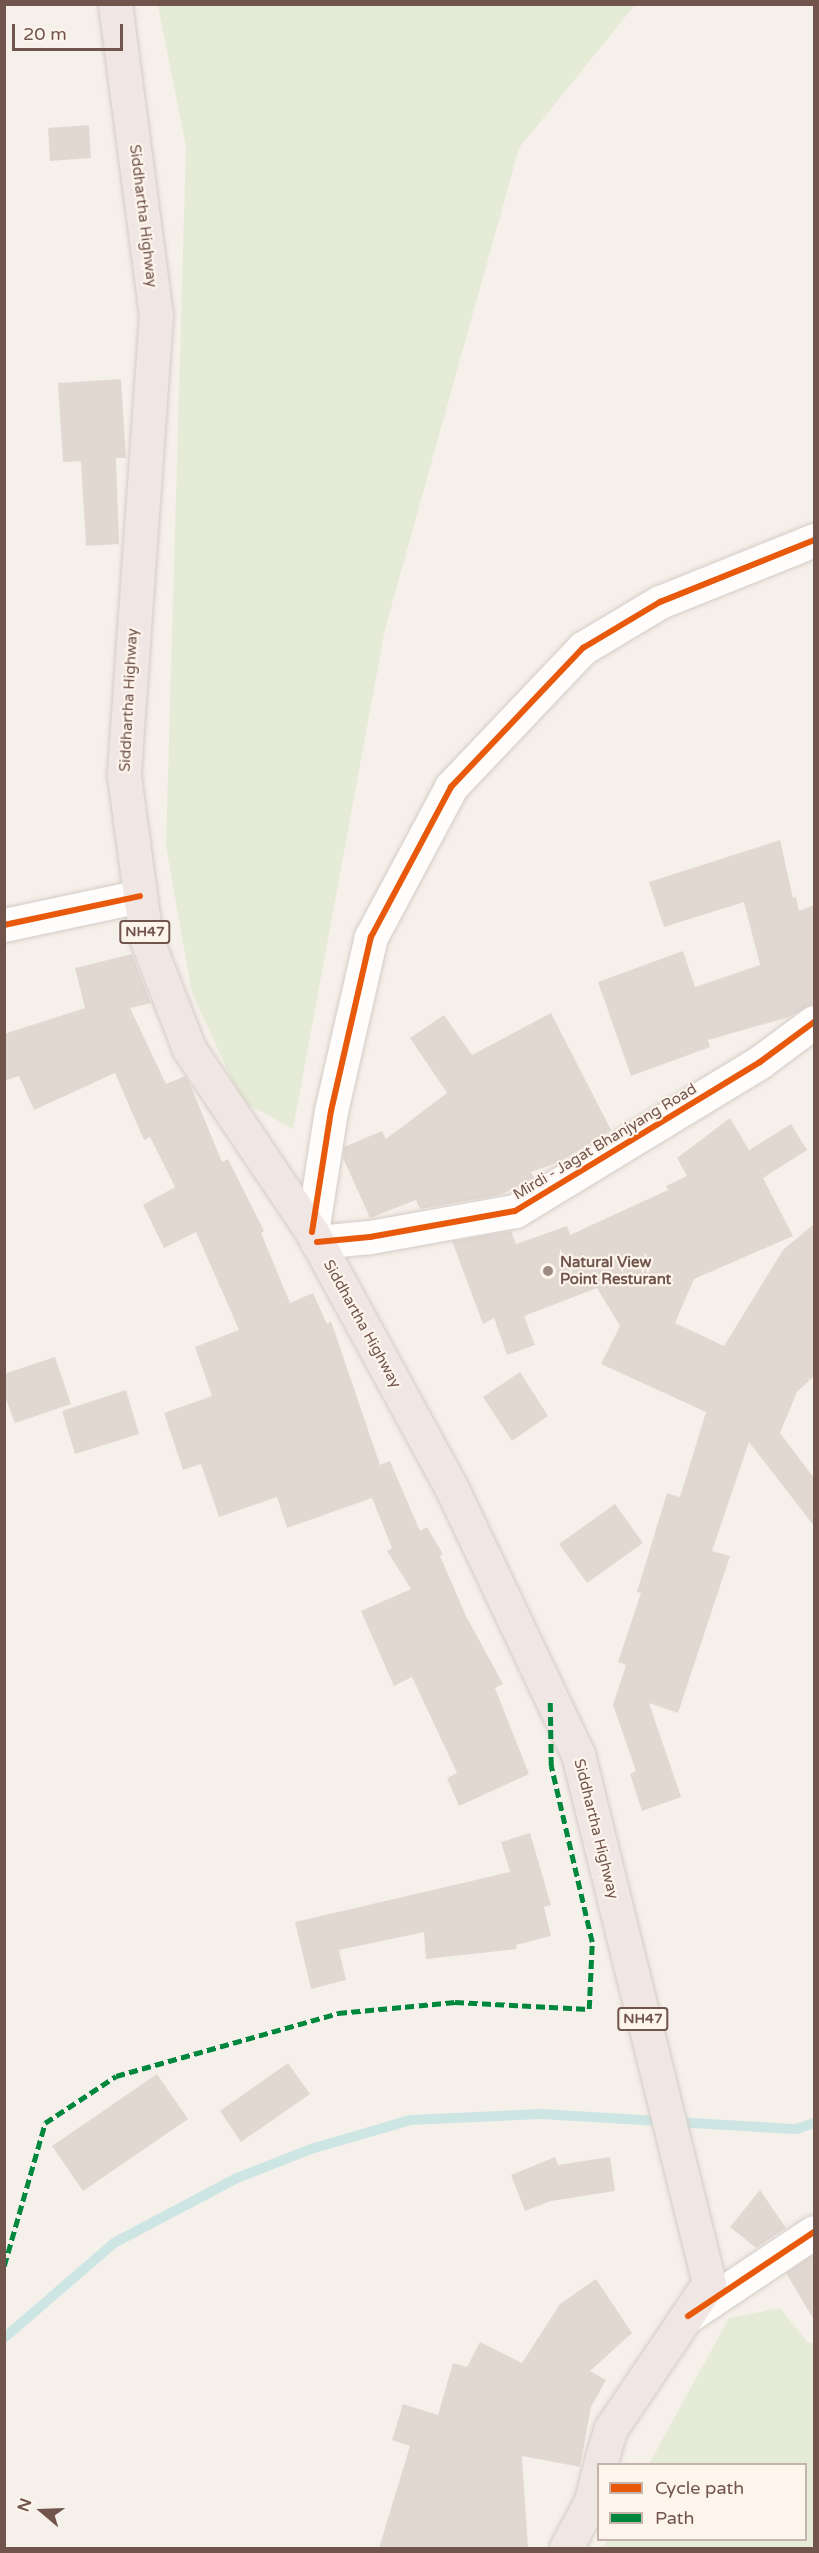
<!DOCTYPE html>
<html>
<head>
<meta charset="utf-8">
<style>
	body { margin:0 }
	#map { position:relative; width:819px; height:2553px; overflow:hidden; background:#f6f0ea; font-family:"Varela Round",sans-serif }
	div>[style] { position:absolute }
	.green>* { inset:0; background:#e5ebd6 }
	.stream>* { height:10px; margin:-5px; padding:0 5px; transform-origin:5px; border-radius:5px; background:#cde6e4 }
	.building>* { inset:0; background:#e2d8d2 }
	.roads { filter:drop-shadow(0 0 2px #d4ccc7) drop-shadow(0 0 2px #d4ccc7) }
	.minor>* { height:33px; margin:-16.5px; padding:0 16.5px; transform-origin:16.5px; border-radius:16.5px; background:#fefdfc }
	.highway>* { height:33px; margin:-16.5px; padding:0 16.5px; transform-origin:16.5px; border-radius:16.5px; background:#f0e7e4 }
	.quiet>* { height:4.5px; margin-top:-2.25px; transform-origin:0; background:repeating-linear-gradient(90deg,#00873e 0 9px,transparent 0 13.5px) }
	.cycleway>* { height:6px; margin:-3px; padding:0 3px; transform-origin:3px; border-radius:3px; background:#e8590c }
	.dots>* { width:16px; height:16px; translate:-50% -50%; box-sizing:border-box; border:3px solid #fdf4ec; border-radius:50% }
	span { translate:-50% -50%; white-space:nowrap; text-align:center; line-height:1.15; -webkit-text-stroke:4.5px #fdf4ec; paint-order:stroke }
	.shield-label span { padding:2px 4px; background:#fdf4ec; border:2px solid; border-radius:4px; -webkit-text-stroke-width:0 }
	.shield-label { font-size:14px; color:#71554d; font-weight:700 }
	.street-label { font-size:15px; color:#71554d }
	.poi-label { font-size:15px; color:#71554d; font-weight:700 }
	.left { translate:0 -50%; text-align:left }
	.frame { position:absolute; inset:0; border:6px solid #71554d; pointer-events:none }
	.legend { position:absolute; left:597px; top:2463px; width:210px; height:78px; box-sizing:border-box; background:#fdf4ec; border:2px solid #c5b4ac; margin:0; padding:8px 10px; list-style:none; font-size:18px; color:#71554d }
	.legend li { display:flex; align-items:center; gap:12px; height:30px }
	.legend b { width:30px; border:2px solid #c5b4ac }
	.north { position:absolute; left:12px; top:2481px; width:60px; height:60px; -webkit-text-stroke:4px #fdf4ec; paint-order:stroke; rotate:289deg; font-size:16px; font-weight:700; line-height:24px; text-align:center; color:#71554d }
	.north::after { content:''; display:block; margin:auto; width:21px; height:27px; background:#71554d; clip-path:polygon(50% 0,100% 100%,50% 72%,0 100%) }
	.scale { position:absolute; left:12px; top:24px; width:111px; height:27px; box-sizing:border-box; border:3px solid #71554d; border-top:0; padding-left:8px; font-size:18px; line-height:21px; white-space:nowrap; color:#71554d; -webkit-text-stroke:4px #fdf4ec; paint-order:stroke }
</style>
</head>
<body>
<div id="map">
	<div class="green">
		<i style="clip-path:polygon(158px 5px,635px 5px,519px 148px,385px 629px,293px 1129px,242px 1101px,192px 993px,166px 846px,186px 147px)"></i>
		<i style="clip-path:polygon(780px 2308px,808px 2343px,814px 2343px,814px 2548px,603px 2548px,608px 2540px,806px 2540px,806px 2464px,649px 2464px,729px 2318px)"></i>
	</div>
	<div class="stream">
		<i style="left:4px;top:2338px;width:145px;rotate:-40.8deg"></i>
		<i style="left:114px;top:2243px;width:139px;rotate:-27.9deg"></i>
		<i style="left:237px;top:2178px;width:79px;rotate:-21.4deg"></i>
		<i style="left:311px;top:2149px;width:103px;rotate:-16.3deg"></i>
		<i style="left:410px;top:2120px;width:131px;rotate:-2.6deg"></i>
		<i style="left:541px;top:2114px;width:255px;rotate:3.4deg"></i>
		<i style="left:796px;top:2129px;width:19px;rotate:-18deg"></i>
	</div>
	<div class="building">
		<i style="clip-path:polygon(89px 125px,91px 158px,50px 161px,48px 128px)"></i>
		<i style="clip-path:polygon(121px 379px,126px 458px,116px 458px,119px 544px,86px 546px,81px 461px,63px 462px,58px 383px)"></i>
		<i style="clip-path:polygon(780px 840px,793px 898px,796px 897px,799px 911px,814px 905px,814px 1004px,789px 1017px,708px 1040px,710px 1047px,631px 1076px,598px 982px,683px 951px,695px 987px,760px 965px,744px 902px,664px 927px,649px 882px)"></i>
		<i style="clip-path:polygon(132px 954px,151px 1003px,130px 1008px,166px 1084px,185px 1076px,190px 1084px,222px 1162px,228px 1159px,264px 1231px,261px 1233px,290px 1303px,313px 1293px,327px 1324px,331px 1321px,380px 1465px,390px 1461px,420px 1531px,427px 1527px,443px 1554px,440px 1556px,466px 1616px,503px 1684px,495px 1688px,529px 1774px,459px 1806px,447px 1778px,457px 1773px,412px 1677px,394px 1686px,361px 1611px,411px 1589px,387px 1551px,392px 1548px,372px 1498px,287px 1528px,277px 1497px,219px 1517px,201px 1464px,183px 1470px,164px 1413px,212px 1396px,195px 1347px,239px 1330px,196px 1232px,164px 1248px,143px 1205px,175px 1187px,150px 1137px,144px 1140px,115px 1073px,34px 1110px,19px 1076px,4px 1081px,4px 1034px,85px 1008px,75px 968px)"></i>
		<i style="clip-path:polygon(551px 1013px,611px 1130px,559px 1162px,531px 1172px,534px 1178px,500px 1195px,420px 1209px,416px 1200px,370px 1218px,343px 1158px,344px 1147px,382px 1131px,386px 1139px,447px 1093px,410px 1038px,444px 1015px,472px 1055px)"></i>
		<i style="clip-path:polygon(730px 1118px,749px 1150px,791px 1124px,807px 1150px,763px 1178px,793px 1236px,694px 1279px,675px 1323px,724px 1346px,783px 1250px,814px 1224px,814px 1376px,797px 1392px,780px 1433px,814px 1478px,814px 1526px,749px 1442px,712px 1551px,730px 1556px,678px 1713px,649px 1703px,681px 1797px,642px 1811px,630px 1774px,636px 1771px,613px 1705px,626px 1665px,618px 1662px,641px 1593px,637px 1592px,667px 1493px,680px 1497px,706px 1412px,601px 1364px,620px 1326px,597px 1288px,524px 1316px,535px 1345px,507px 1355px,494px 1318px,483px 1324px,452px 1241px,511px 1231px,516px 1244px,567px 1226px,570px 1235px,668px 1190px,666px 1186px,687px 1176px,677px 1158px)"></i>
		<i style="clip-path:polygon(55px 1357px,71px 1404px,15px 1423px,4px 1394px,4px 1374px)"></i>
		<i style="clip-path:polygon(520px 1372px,548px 1416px,512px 1441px,483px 1397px)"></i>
		<i style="clip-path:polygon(126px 1390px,139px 1434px,75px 1454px,62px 1411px)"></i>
		<i style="clip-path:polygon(615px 1504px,643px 1543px,587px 1583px,559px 1544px)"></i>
		<i style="clip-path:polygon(530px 1833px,551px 1905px,544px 1907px,551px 1936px,516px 1945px,517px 1949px,426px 1959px,424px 1932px,339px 1950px,346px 1980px,311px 1989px,295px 1922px,510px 1872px,501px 1842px)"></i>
		<i style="clip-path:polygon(288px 2063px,310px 2094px,241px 2142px,220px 2111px)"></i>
		<i style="clip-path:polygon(157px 2074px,188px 2119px,83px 2191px,52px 2146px)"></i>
		<i style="clip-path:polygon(555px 2157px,558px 2165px,610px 2157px,615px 2191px,551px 2201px,525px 2211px,511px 2175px)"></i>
		<i style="clip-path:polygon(760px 2190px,786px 2228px,756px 2248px,730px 2227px)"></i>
		<i style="clip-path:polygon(814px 2254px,814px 2320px,786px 2273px)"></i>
		<i style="clip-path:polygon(596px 2279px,632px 2333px,590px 2371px,606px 2380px,591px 2407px,580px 2467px,522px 2456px,528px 2548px,379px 2548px,410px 2446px,392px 2440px,403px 2404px,438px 2415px,453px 2363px,467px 2367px,480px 2342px,522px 2363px,560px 2304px)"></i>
	</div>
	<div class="roads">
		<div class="minor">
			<i style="left:4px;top:925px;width:139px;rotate:-12deg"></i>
			<i style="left:312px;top:1232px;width:122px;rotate:-81.1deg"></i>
			<i style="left:331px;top:1111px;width:179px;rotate:-77.1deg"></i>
			<i style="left:371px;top:937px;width:170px;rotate:-61.9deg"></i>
			<i style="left:451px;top:787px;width:192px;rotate:-46.5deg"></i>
			<i style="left:583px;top:648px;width:90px;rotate:-30.9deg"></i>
			<i style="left:660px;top:602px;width:166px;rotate:-21.9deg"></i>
			<i style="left:317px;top:1242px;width:53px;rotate:-5.4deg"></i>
			<i style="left:370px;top:1237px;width:147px;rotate:-10.2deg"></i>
			<i style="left:515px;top:1211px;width:287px;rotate:-31.3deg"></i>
			<i style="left:760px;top:1062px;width:67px;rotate:-36.5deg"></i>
			<i style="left:688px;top:2316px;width:151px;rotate:-33.7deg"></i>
		</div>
		<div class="highway">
			<i style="left:115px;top:4px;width:313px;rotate:82.5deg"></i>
			<i style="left:156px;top:314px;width:463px;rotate:94deg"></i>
			<i style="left:124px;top:776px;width:163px;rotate:82.3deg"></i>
			<i style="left:146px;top:938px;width:119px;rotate:68.8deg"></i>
			<i style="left:189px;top:1049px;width:220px;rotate:56.1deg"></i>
			<i style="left:312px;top:1232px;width:293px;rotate:61.4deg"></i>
			<i style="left:452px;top:1489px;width:293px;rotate:64.6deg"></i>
			<i style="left:578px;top:1754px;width:545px;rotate:76.09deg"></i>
			<i style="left:709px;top:2283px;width:177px;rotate:124deg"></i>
			<i style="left:610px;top:2430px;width:35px;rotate:106deg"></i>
			<i style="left:566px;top:2548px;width:53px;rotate:-62deg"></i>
			<i style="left:591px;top:2501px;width:30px;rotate:-76deg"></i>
		</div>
	</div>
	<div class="quiet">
		<i style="left:4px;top:2266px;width:149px;rotate:-74deg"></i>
		<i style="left:45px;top:2123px;width:85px;rotate:-33.5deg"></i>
		<i style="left:116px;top:2076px;width:231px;rotate:-15.8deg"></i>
		<i style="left:338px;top:2013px;width:118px;rotate:-5.4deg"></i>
		<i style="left:455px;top:2002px;width:134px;rotate:3deg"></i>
		<i style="left:589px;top:2009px;width:67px;rotate:-87.4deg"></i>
		<i style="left:592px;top:1942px;width:181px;rotate:-103.1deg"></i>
		<i style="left:551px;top:1766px;width:66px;rotate:-90.9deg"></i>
	</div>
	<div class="cycleway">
		<i style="left:4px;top:925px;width:139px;rotate:-12deg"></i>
		<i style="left:312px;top:1232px;width:122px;rotate:-81.1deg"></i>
		<i style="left:331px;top:1111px;width:179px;rotate:-77.1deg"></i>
		<i style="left:371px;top:937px;width:170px;rotate:-61.9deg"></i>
		<i style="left:451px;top:787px;width:192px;rotate:-46.5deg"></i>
		<i style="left:583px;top:648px;width:90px;rotate:-30.9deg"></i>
		<i style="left:660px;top:602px;width:166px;rotate:-21.9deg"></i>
		<i style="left:317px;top:1242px;width:53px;rotate:-5.4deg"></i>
		<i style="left:370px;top:1237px;width:147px;rotate:-10.2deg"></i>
		<i style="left:515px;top:1211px;width:287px;rotate:-31.3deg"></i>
		<i style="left:760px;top:1062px;width:67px;rotate:-36.5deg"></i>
		<i style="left:688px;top:2316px;width:151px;rotate:-33.7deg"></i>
	</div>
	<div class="dots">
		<i style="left:548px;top:1271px;background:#a08b84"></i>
	</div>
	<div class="shield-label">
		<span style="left:145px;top:932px">NH47</span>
		<span style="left:643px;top:2019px">NH47</span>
	</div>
	<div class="street-label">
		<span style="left:143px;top:216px;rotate:83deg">Siddhartha Highway</span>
		<span style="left:129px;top:700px;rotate:-87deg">Siddhartha Highway</span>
		<span style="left:605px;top:1142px;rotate:-31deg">Mirdi - Jagat Bhanjyang Road</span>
		<span style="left:362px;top:1324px;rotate:61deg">Siddhartha Highway</span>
		<span style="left:596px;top:1829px;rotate:76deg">Siddhartha Highway</span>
	</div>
	<div class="poi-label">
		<span class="left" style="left:560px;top:1271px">Natural View<br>Point Resturant</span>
	</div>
	<div class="frame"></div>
	<ul class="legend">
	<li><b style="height:8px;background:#e8590c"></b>Cycle path</li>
	<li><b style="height:8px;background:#00873e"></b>Path</li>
	</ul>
	<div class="north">N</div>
	<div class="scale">20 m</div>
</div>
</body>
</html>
